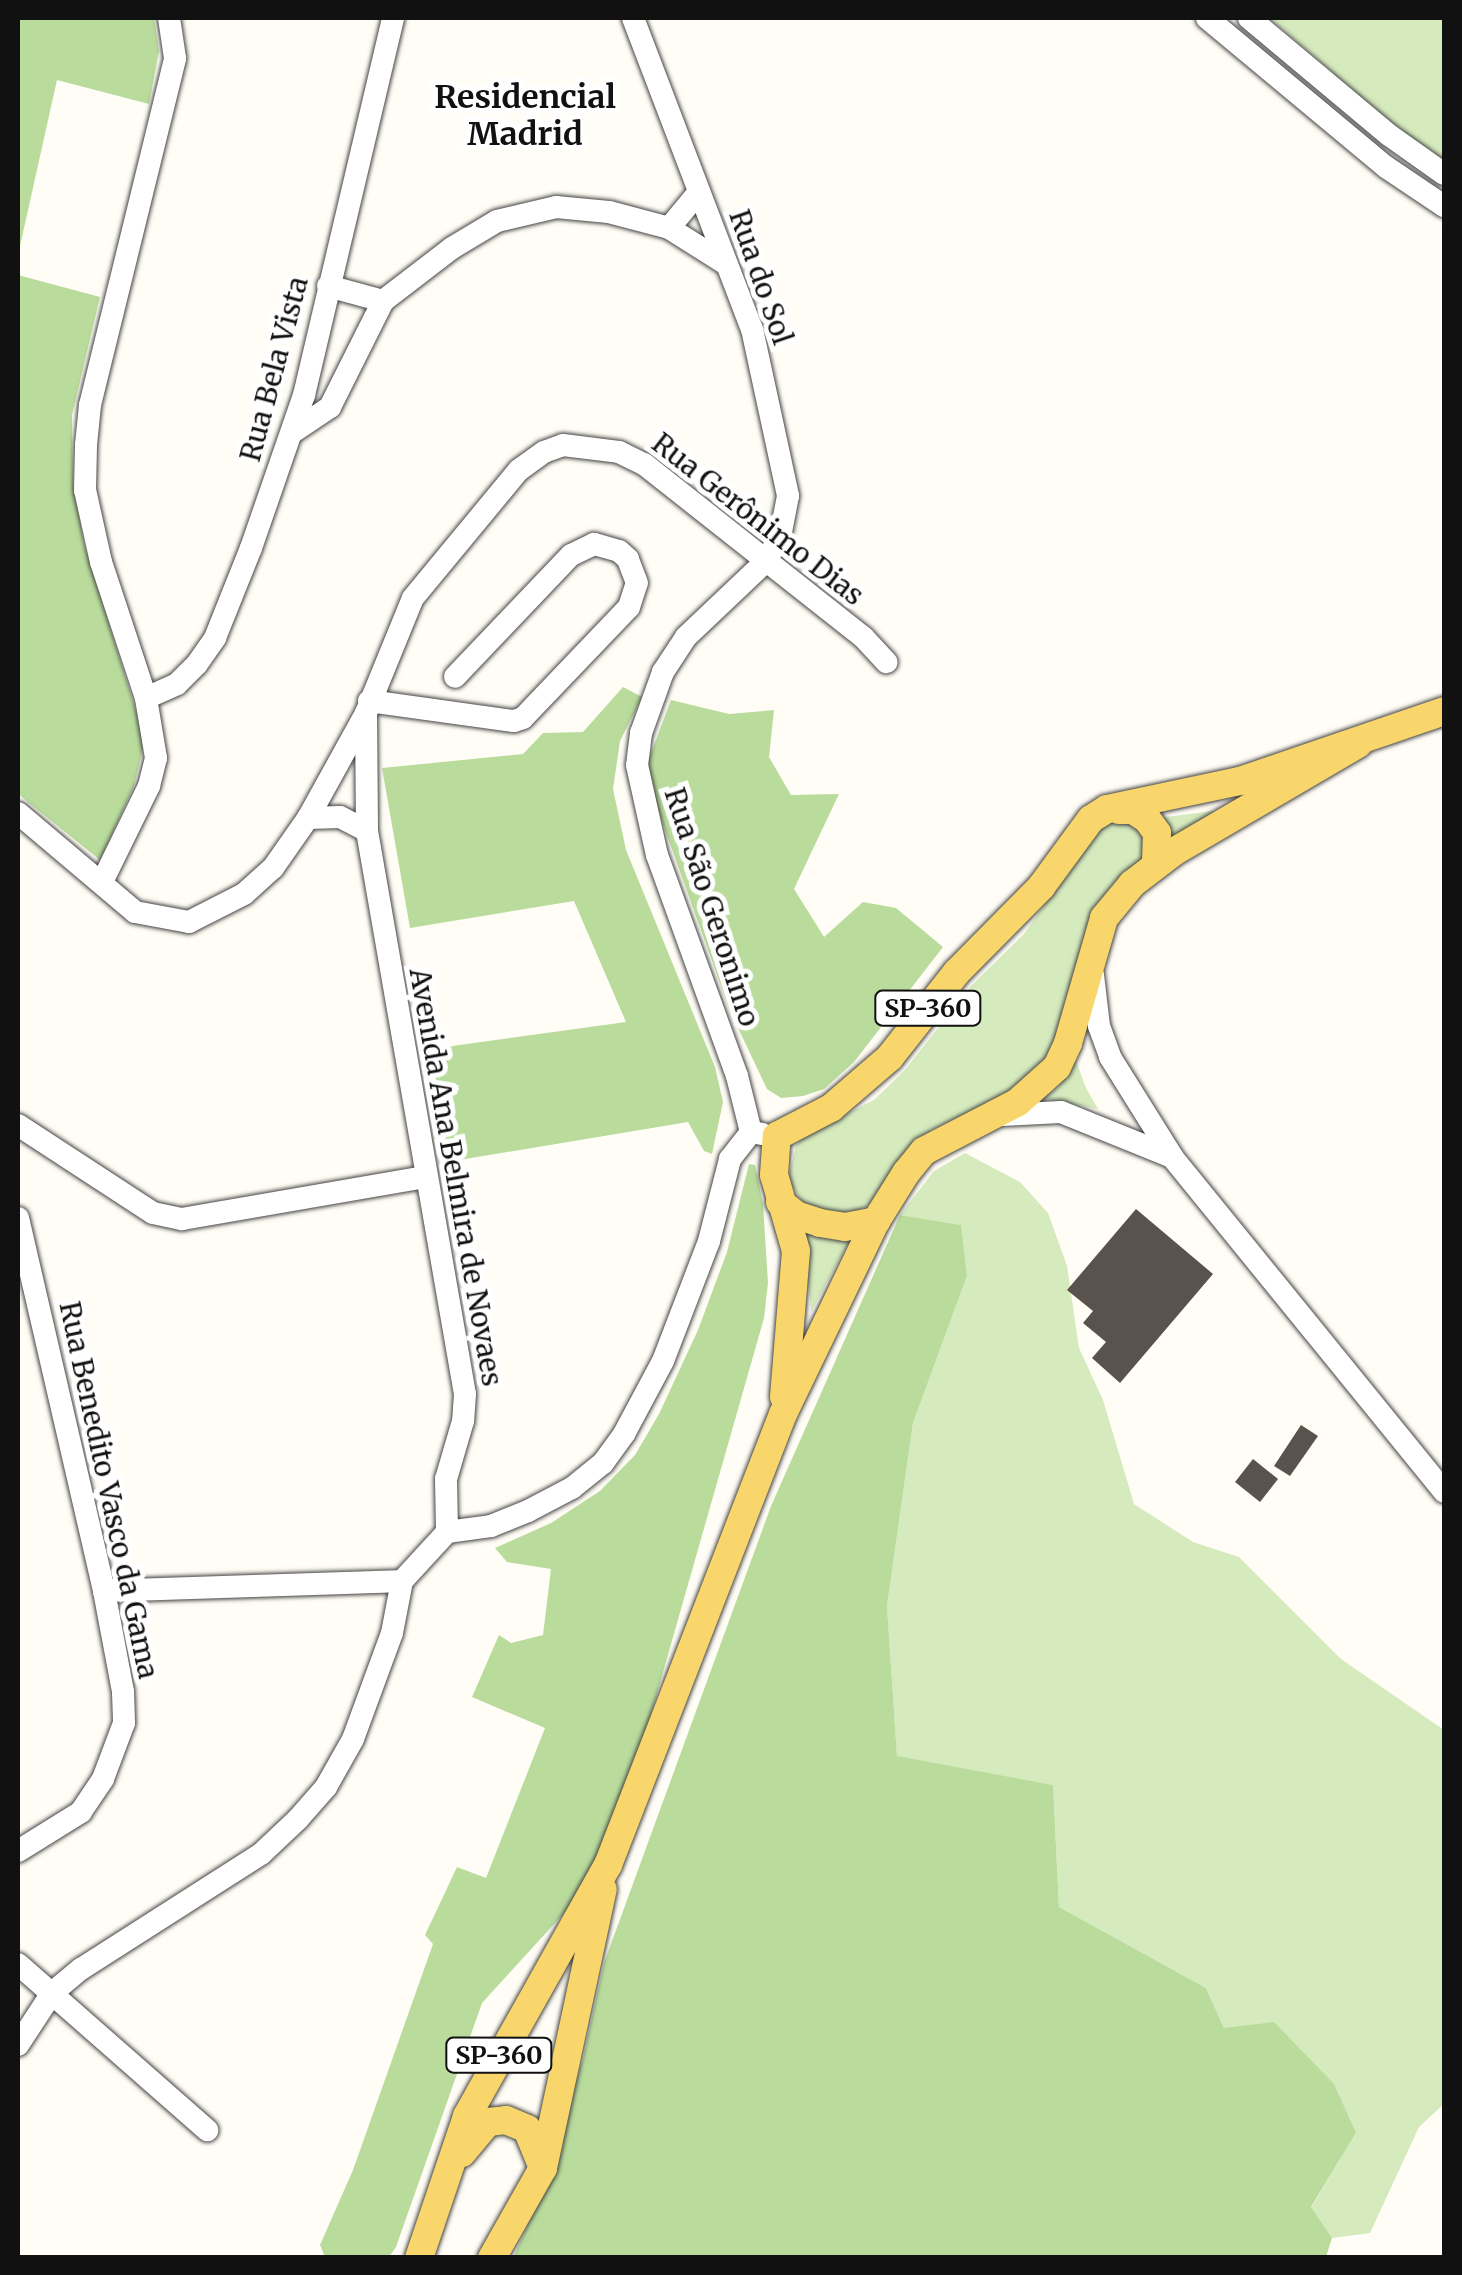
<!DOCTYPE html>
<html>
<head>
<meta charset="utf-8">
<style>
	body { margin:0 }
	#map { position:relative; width:1462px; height:2275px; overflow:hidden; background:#fffdf5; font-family:Merriweather,serif }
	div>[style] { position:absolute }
	.green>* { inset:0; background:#d5ebbd }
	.forest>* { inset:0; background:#b9dc9c }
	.building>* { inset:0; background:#5a524d }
	.roads { filter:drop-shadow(0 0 2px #444) drop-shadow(0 0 2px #444) }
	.minor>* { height:22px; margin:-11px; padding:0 11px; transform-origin:11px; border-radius:11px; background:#fff }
	.major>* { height:28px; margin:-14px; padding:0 14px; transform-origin:14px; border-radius:14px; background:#f9d66b }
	span { translate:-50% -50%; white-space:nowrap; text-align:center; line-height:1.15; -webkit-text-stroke:10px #fff; paint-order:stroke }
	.shield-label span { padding:2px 8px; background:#fff; border:2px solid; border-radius:8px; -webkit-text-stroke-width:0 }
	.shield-label { font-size:25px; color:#111; font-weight:700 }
	.street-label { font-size:28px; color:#111 }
	.quarter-label { font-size:32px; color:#111; font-weight:700 }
	.frame { position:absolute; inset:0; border:20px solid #111; pointer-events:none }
</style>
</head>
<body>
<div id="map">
	<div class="green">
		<i style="clip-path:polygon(1270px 18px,1444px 18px,1444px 162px,1406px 136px)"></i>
		<i style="clip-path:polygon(1228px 809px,1168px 842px,1158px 818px)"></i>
		<i style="clip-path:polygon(1121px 819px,1144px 829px,1148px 854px,1041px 1069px,1001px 1097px,931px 1130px,911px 1149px,877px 1198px,861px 1210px,841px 1217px,807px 1209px,788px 1180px,796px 1145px,807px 1134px,874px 1100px,905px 1070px,971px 986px,1024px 934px,1099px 828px)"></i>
		<i style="clip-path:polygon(1075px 1058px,1086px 1088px,1098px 1109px,1043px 1098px,1058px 1088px)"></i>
		<i style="clip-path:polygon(965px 1153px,1020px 1182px,1048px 1213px,1067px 1266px,1079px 1348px,1103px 1400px,1134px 1504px,1193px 1542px,1239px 1557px,1341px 1659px,1444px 1730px,1444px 2104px,1419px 2127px,1370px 2233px,1332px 2238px,1311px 2208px,1356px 2133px,1224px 2028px,1206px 1988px,1059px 1907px,1053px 1785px,897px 1757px,887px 1606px,913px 1423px,967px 1276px,960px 1225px,900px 1215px,934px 1171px)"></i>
		<i style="clip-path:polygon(793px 1223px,854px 1232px,811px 1312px,809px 1288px,796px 1251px)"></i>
	</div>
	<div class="forest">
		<i style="clip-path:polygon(18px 18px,154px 18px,159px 51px,149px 104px,57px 80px,18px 255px)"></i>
		<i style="clip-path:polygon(18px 275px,100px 297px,72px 415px,73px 483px,84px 544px,145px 740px,134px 786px,100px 860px,18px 794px)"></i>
		<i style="clip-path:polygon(623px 687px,642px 697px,620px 741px,613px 789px,626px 850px,715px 1067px,723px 1102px,712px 1154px,704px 1151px,688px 1122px,447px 1162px,431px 1049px,626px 1022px,574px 901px,410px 928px,382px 768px,523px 754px,543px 733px,583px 732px)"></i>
		<i style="clip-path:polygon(671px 700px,729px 714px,774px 710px,769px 757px,791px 795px,839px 794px,794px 889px,824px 937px,863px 902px,896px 908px,943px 947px,854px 1062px,824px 1089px,803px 1096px,781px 1098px,767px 1089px,730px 1011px,649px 785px,648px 761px)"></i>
		<i style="clip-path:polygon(749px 1164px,755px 1165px,763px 1204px,768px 1283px,764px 1318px,608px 1865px,482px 2003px,396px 2247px,389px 2257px,325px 2257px,320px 2245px,353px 2170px,433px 1944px,425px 1935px,457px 1867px,486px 1878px,545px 1728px,472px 1697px,499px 1635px,511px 1643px,543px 1635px,551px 1569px,507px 1562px,495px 1548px,551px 1523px,600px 1491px,635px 1455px,659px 1414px,698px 1330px,727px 1252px)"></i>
		<i style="clip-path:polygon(900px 1215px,961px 1225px,967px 1276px,913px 1423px,887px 1606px,897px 1756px,1053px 1785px,1059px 1907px,1206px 1988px,1224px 2028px,1274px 2022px,1334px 2084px,1356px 2133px,1311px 2207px,1332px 2238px,1326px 2257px,513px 2258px,538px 2202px,583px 2059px,604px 1963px,771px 1506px)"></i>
	</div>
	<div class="building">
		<i style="clip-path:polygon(1136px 1209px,1213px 1274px,1120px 1383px,1092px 1358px,1106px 1342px,1083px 1323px,1093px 1311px,1067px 1290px)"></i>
		<i style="clip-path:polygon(1301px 1425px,1318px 1436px,1290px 1476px,1274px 1466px)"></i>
		<i style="clip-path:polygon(1253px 1459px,1278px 1479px,1260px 1502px,1235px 1482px)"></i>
	</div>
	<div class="roads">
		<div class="minor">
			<i style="left:633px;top:18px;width:333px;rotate:69.1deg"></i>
			<i style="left:752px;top:329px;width:171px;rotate:77.8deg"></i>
			<i style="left:788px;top:496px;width:42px;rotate:101deg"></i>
			<i style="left:780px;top:537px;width:29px;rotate:121deg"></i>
			<i style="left:765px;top:562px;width:109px;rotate:136.5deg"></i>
			<i style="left:686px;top:637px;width:42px;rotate:123.3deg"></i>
			<i style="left:663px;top:672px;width:65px;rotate:109.8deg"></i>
			<i style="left:641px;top:733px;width:32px;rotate:97deg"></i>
			<i style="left:637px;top:765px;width:92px;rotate:77.5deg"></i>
			<i style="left:657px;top:855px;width:235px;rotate:70.1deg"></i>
			<i style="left:737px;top:1076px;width:58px;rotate:76deg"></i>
			<i style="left:1207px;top:18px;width:233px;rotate:39.8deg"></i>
			<i style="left:1386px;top:167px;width:70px;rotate:33.9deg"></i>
			<i style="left:1249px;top:18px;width:182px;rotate:39.9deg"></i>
			<i style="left:1389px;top:135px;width:67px;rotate:35.3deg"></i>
			<i style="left:669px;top:228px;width:47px;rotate:-50.2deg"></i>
			<i style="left:328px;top:286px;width:57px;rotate:15.3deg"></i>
			<i style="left:293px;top:432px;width:45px;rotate:-34deg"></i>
			<i style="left:330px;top:407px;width:119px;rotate:-63.4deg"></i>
			<i style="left:383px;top:301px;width:87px;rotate:-37.5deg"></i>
			<i style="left:452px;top:248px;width:52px;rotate:-31deg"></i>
			<i style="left:497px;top:221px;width:61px;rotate:-13.3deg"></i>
			<i style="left:556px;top:207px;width:53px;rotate:5.4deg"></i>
			<i style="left:609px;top:212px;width:62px;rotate:14.9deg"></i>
			<i style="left:669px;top:228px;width:67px;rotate:32.3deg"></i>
			<i style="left:146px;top:698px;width:34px;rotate:-24deg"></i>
			<i style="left:177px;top:684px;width:28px;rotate:-45deg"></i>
			<i style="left:197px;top:664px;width:32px;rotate:-55deg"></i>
			<i style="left:215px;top:638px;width:97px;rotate:-68.2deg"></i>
			<i style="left:251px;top:548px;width:162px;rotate:-70.9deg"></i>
			<i style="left:304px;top:395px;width:387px;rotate:-76.7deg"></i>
			<i style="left:369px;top:701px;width:146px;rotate:7.9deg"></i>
			<i style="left:514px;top:721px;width:9px;rotate:-18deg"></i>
			<i style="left:523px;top:718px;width:153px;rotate:-46.3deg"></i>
			<i style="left:629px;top:607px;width:25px;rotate:-72deg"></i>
			<i style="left:637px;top:583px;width:26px;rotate:-111deg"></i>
			<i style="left:628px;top:559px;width:12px;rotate:-138deg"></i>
			<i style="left:619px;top:551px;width:26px;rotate:-164deg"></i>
			<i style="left:594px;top:544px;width:25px;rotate:154deg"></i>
			<i style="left:571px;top:555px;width:168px;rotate:133.6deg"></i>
			<i style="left:366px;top:713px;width:124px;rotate:-67.8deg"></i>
			<i style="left:413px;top:598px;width:166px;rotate:-50.4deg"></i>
			<i style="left:519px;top:470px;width:31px;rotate:-36deg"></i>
			<i style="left:544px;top:452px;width:20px;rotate:-20deg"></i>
			<i style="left:563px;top:445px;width:56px;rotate:7.1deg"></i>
			<i style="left:619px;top:452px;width:28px;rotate:26deg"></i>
			<i style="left:644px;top:464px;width:280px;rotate:38.3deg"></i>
			<i style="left:864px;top:638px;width:33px;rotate:47deg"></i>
			<i style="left:18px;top:813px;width:153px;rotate:40.2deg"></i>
			<i style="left:135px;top:912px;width:55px;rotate:10.5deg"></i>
			<i style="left:189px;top:922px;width:62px;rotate:-27deg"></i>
			<i style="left:244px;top:894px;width:39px;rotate:-42deg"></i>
			<i style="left:273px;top:868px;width:61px;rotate:-55deg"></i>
			<i style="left:308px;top:818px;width:32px;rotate:-2deg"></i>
			<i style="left:340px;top:817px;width:30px;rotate:27deg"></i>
			<i style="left:308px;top:818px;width:120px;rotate:-61.1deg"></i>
			<i style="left:366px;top:713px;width:118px;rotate:89.5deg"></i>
			<i style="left:367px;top:831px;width:571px;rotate:80.13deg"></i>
			<i style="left:465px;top:1394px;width:27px;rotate:94deg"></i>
			<i style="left:463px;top:1421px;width:60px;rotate:106.3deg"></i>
			<i style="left:446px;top:1479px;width:53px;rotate:88.9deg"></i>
			<i style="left:103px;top:880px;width:105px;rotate:-63.9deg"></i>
			<i style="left:149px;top:786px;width:29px;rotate:-76deg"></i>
			<i style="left:156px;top:758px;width:61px;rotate:-99.5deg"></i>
			<i style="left:146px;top:698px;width:143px;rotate:-108.3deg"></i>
			<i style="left:101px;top:562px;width:74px;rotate:-102.5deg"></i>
			<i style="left:85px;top:490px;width:45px;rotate:-88.7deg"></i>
			<i style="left:86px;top:445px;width:40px;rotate:-84.3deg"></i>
			<i style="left:90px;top:405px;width:357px;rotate:-76.2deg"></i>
			<i style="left:175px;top:58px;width:40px;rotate:-98.5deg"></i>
			<i style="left:1093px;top:975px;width:51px;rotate:83.3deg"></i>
			<i style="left:1099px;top:1026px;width:33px;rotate:70deg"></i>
			<i style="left:1110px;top:1057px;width:119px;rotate:58deg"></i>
			<i style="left:1173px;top:1158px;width:430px;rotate:50.9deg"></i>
			<i style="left:1002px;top:1115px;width:59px;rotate:-2.9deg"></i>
			<i style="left:1061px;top:1112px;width:118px;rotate:22deg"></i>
			<i style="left:18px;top:1125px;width:161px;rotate:33.1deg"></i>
			<i style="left:153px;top:1213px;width:30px;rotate:12deg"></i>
			<i style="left:182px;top:1219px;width:248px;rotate:-9.8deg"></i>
			<i style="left:18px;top:1218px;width:383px;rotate:77deg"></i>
			<i style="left:104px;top:1591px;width:103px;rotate:79.3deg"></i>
			<i style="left:123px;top:1692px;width:31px;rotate:88deg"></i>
			<i style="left:124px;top:1723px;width:60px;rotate:110.6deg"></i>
			<i style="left:103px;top:1779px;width:40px;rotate:124deg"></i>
			<i style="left:81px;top:1812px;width:74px;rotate:148.2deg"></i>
			<i style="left:447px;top:1532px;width:44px;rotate:-7.8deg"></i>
			<i style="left:491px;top:1526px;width:40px;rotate:-22deg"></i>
			<i style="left:528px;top:1511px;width:50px;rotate:-27.6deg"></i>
			<i style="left:572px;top:1488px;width:40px;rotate:-39deg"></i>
			<i style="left:603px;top:1463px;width:36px;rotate:-54deg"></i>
			<i style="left:624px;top:1434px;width:83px;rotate:-61.9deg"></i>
			<i style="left:663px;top:1361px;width:129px;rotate:-69deg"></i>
			<i style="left:709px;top:1241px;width:85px;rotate:-75.6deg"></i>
			<i style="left:730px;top:1159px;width:34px;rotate:-52deg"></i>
			<i style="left:751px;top:1132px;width:11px;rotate:10deg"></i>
			<i style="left:104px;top:1591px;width:298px;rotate:-1.9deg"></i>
			<i style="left:18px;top:1964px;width:252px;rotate:41.3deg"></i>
			<i style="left:18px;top:2045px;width:62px;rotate:-56.8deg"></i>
			<i style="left:52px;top:1993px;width:38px;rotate:-40deg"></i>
			<i style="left:81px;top:1969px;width:214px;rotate:-32.6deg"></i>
			<i style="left:261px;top:1854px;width:51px;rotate:-43.4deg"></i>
			<i style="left:298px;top:1819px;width:43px;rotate:-48.8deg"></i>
			<i style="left:326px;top:1787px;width:55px;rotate:-60.6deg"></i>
			<i style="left:353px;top:1739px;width:113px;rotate:-69.8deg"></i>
			<i style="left:392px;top:1633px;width:53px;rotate:-79.1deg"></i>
			<i style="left:402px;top:1581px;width:67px;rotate:-47.4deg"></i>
		</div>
		<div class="major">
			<i style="left:1119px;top:810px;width:14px"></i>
			<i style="left:1133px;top:810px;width:17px;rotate:33deg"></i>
			<i style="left:1147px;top:819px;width:17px;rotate:54deg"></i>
			<i style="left:1157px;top:833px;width:32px;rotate:92deg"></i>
			<i style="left:780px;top:1202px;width:21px;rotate:39deg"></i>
			<i style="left:796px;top:1215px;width:25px;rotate:18deg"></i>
			<i style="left:820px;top:1223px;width:25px;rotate:9deg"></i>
			<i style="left:845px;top:1227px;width:32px;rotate:-11deg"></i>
			<i style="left:784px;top:1397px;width:146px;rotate:-85.3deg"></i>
			<i style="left:796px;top:1251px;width:79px;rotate:-106.1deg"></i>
			<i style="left:774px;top:1175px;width:39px;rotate:-86deg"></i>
			<i style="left:777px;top:1136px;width:61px;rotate:-27.4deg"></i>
			<i style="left:831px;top:1108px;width:78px;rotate:-40.8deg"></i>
			<i style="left:890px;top:1057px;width:108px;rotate:-51.8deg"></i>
			<i style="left:957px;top:972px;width:120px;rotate:-45.3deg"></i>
			<i style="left:1041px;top:887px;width:84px;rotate:-53.7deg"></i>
			<i style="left:1091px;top:819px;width:19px;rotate:-32deg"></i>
			<i style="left:1107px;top:809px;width:136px;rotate:-11.9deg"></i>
			<i style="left:1240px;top:781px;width:216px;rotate:-18.9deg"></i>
			<i style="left:462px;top:2153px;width:40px;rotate:-50deg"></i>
			<i style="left:488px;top:2122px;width:18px;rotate:-6deg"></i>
			<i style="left:506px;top:2120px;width:23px;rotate:23deg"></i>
			<i style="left:527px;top:2129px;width:42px;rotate:67.7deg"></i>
			<i style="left:419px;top:2258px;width:150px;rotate:-71.3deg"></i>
			<i style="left:467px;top:2116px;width:288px;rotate:-60.7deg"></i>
			<i style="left:608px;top:1865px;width:484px;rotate:-68.8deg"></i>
			<i style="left:783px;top:1414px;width:214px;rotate:-64.3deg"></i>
			<i style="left:876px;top:1221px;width:57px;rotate:-58deg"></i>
			<i style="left:906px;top:1173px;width:28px;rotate:-51deg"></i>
			<i style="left:924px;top:1151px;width:106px;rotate:-27.5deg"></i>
			<i style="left:1018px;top:1102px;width:52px;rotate:-41.9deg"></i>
			<i style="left:1057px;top:1067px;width:26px;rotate:-65deg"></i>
			<i style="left:1068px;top:1043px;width:130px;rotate:-73.9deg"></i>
			<i style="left:1104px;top:918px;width:44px;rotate:-50.5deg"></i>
			<i style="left:1132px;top:884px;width:54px;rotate:-37.5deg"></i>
			<i style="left:1175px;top:851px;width:212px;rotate:-30.3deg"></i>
			<i style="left:492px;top:2258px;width:103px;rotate:-60.5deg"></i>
			<i style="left:543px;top:2168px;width:285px;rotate:-77.9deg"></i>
		</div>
	</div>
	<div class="shield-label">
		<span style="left:928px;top:1008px">SP-360</span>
		<span style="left:499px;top:2055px">SP-360</span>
	</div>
	<div class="street-label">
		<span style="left:761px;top:277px;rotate:71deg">Rua do Sol</span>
		<span style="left:274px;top:369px;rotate:-75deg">Rua Bela Vista</span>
		<span style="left:758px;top:519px;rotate:38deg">Rua Gerônimo Dias</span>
		<span style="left:712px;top:907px;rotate:72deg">Rua São Geronimo</span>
		<span style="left:456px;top:1177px;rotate:80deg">Avenida Ana Belmira de Novaes</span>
		<span style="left:109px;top:1490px;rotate:78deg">Rua Benedito Vasco da Gama</span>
	</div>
	<div class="quarter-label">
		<span style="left:525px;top:116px">Residencial<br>Madrid</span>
	</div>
	<div class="frame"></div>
</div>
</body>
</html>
